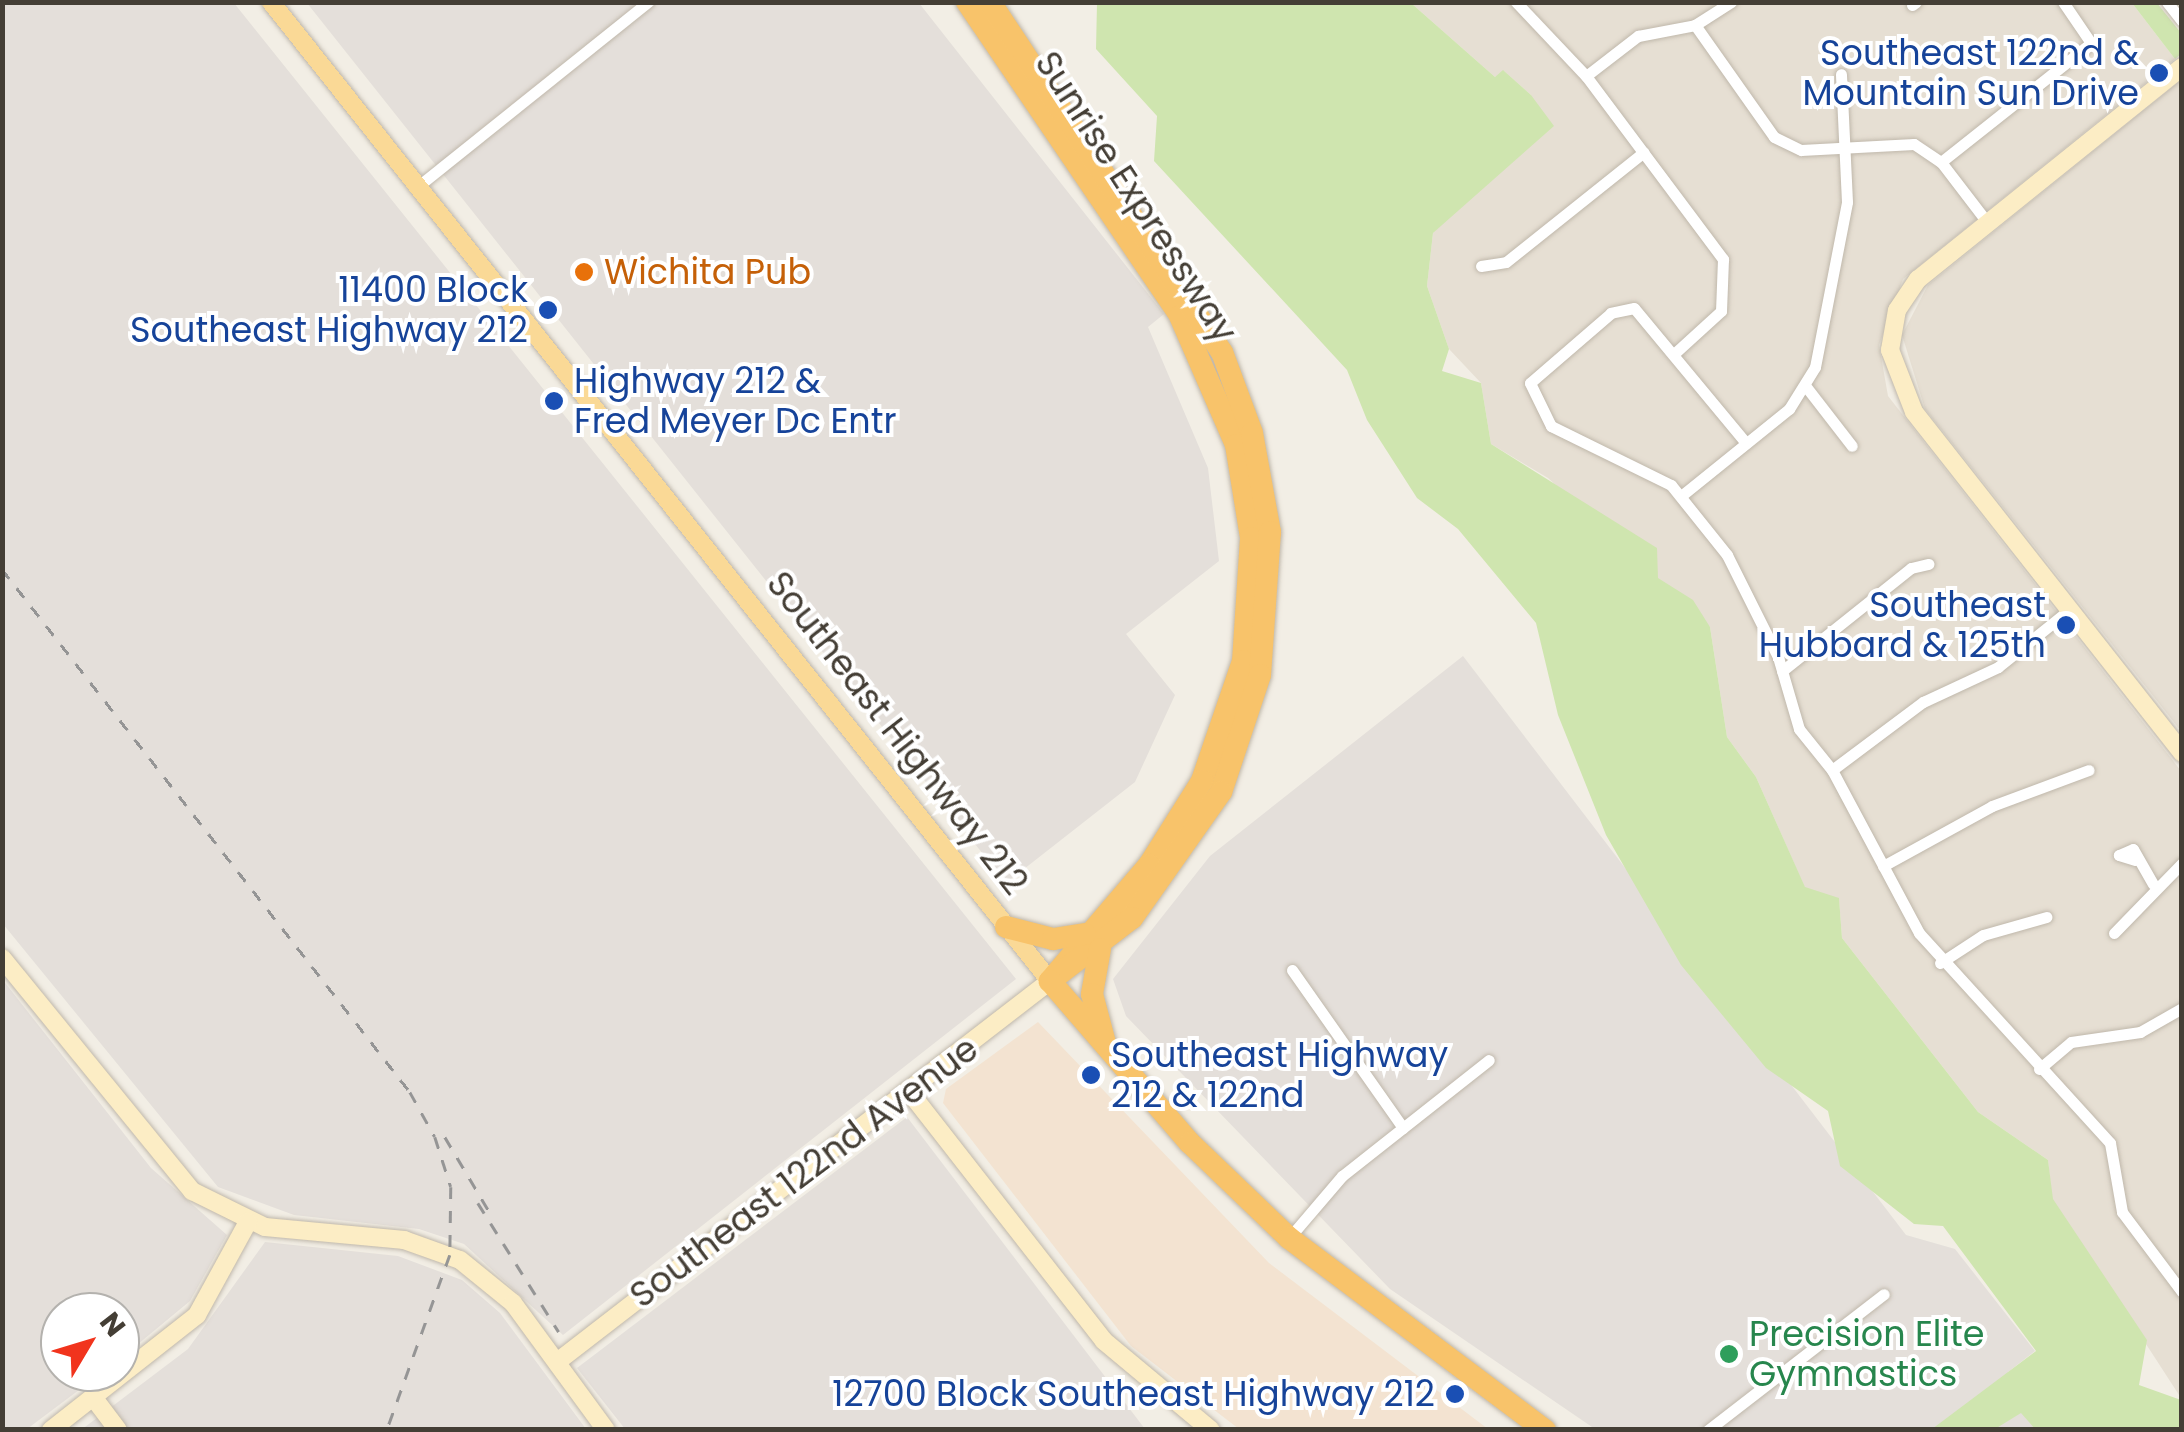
<!DOCTYPE html>
<html>
<head>
<meta charset="utf-8">
<style>
	body { margin:0 }
	#map { position:relative; width:2184px; height:1432px; overflow:hidden; background:#f2eee5; font-family:Poppins,sans-serif }
	div>[style] { position:absolute }
	.residential>* { inset:0; background:#e6dfd3 }
	.commercial>* { inset:0; background:#f3e3d1 }
	.industrial>* { inset:0; background:#e4dfda }
	.green>* { inset:0; background:#cfe5af }
	.roads { filter:drop-shadow(0 0 2px #c0b8ab) drop-shadow(0 0 2px #c0b8ab) }
	.street>* { height:11px; margin:-5.5px; padding:0 5.5px; transform-origin:5.5px; border-radius:5.5px; background:#fff }
	.secondary>* { height:18px; margin:-9px; padding:0 9px; transform-origin:9px; border-radius:9px; background:#fcedc5 }
	.primary>* { height:18px; margin:-9px; padding:0 9px; transform-origin:9px; border-radius:9px; background:#fad996 }
	.highway>* { height:22px; margin:-11px; padding:0 11px; transform-origin:11px; border-radius:11px; background:#f8c36a }
	.rail>* { height:2.5px; margin-top:-1.25px; transform-origin:0; background:repeating-linear-gradient(90deg,#959595 0 12px,transparent 0 24px) }
	.dots>* { width:28px; height:28px; translate:-50% -50%; box-sizing:border-box; border:5px solid #fff; border-radius:50% }
	span { translate:-50% -50%; white-space:nowrap; text-align:center; line-height:1.15; -webkit-text-stroke:8px #fff; paint-order:stroke }
	.transit-label { font-size:35px; color:#164399 }
	.right { translate:-100% -50%; text-align:right }
	.left { translate:0 -50%; text-align:left }
	.street-label { font-size:35px; color:#443e35 }
	.food-label { font-size:35px; color:#c56008 }
	.leisure-label { font-size:35px; color:#27864d }
	.frame { position:absolute; inset:0; border:5px solid #443e35; pointer-events:none }
	.north { position:absolute; left:40px; top:1292px; width:100px; height:100px; box-sizing:border-box; background:#fff; border:2px solid #b4b2ae; border-radius:50%; rotate:52deg; font-size:28px; font-weight:700; line-height:40px; text-align:center; color:#443e35 }
	.north::after { content:''; display:block; margin:auto; width:35px; height:45px; background:#f1341d; clip-path:polygon(50% 0,100% 100%,50% 72%,0 100%) }
</style>
</head>
<body>
<div id="map">
	<div class="residential">
		<i style="clip-path:polygon(1411px 3px,2132px 3px,2175px 59px,1903px 279px,1879px 345px,1888px 396px,2181px 771px,2181px 1398px,2052px 1199px,2048px 1160px,1978px 1112px,1842px 938px,1839px 899px,1805px 888px,1756px 777px,1727px 737px,1710px 627px,1548px 478px,1491px 444px,1481px 383px,1449px 349px,1427px 286px,1433px 233px,1531px 95px,1504px 71px,1495px 77px)"></i>
		<i style="clip-path:polygon(2181px 80px,2181px 731px,1925px 409px,1902px 335px,1928px 285px)"></i>
	</div>
	<div class="commercial">
		<i style="clip-path:polygon(1038px 1022px,1269px 1263px,1488px 1429px,1239px 1429px,1131px 1346px,943px 1103px,946px 1089px)"></i>
	</div>
	<div class="industrial">
		<i style="clip-path:polygon(3px 2px,234px 3px,1016px 979px,563px 1335px,464px 1244px,419px 1229px,294px 1215px,218px 1187px,3px 924px)"></i>
		<i style="clip-path:polygon(307px 3px,919px 3px,1164px 314px,1148px 327px,1208px 468px,1219px 561px,1126px 634px,1175px 695px,1135px 782px,1006px 883px)"></i>
		<i style="clip-path:polygon(1463px 656px,1906px 1235px,1955px 1249px,2035px 1351px,2008px 1372px,2052px 1429px,1595px 1429px,1390px 1289px,1126px 1016px,1113px 979px,1210px 856px)"></i>
		<i style="clip-path:polygon(2px 979px,151px 1168px,227px 1235px,190px 1301px,120px 1359px,120px 1312px,60px 1312px,60px 1372px,103px 1372px,27px 1429px,3px 1429px)"></i>
		<i style="clip-path:polygon(907px 1117px,1145px 1429px,625px 1429px,577px 1368px)"></i>
		<i style="clip-path:polygon(265px 1242px,398px 1256px,462px 1280px,500px 1313px,586px 1429px,81px 1430px,188px 1349px)"></i>
	</div>
	<div class="green">
		<i style="clip-path:polygon(1097px 3px,1411px 3px,1495px 77px,1503px 70px,1531px 95px,1554px 126px,1433px 233px,1427px 286px,1449px 349px,1442px 371px,1481px 383px,1491px 444px,1657px 548px,1658px 578px,1693px 600px,1710px 627px,1727px 737px,1756px 777px,1805px 887px,1839px 898px,1842px 938px,1978px 1112px,2048px 1160px,2053px 1199px,2147px 1340px,2139px 1385px,2181px 1400px,2181px 1429px,2035px 1429px,2021px 1413px,1995px 1429px,1932px 1429px,2036px 1351px,1943px 1226px,1914px 1224px,1840px 1166px,1828px 1111px,1766px 1068px,1681px 965px,1606px 835px,1558px 715px,1536px 623px,1458px 529px,1417px 498px,1367px 420px,1347px 370px,1154px 161px,1157px 116px,1096px 49px)"></i>
		<i style="clip-path:polygon(2132px 3px,2157px 3px,2181px 33px,2181px 54px,2175px 59px)"></i>
	</div>
	<div class="roads">
		<div class="street">
			<i style="left:1516px;top:2px;width:102px;rotate:46.6deg"></i>
			<i style="left:1586px;top:76px;width:229px;rotate:53.2deg"></i>
			<i style="left:1723px;top:259px;width:52px;rotate:92.2deg"></i>
			<i style="left:1721px;top:311px;width:62px;rotate:137.6deg"></i>
			<i style="left:2167px;top:2px;width:24px;rotate:52deg"></i>
			<i style="left:1912px;top:5px;width:5px;rotate:-37deg"></i>
			<i style="left:1695px;top:25px;width:137px;rotate:54.8deg"></i>
			<i style="left:1774px;top:137px;width:30px;rotate:26deg"></i>
			<i style="left:1801px;top:150px;width:113px;rotate:-3deg"></i>
			<i style="left:1914px;top:144px;width:32px;rotate:34deg"></i>
			<i style="left:1941px;top:162px;width:76px;rotate:52.5deg"></i>
			<i style="left:1586px;top:76px;width:66px;rotate:-37.6deg"></i>
			<i style="left:1638px;top:36px;width:58px;rotate:-10.9deg"></i>
			<i style="left:1695px;top:25px;width:43px;rotate:-32.6deg"></i>
			<i style="left:1941px;top:162px;width:191px;rotate:-38.4deg"></i>
			<i style="left:2091px;top:43px;width:50px;rotate:-124.3deg"></i>
			<i style="left:417px;top:187px;width:296px;rotate:-38.7deg"></i>
			<i style="left:1481px;top:266px;width:25px;rotate:-9deg"></i>
			<i style="left:1506px;top:262px;width:176px;rotate:-38.6deg"></i>
			<i style="left:1807px;top:388px;width:73px;rotate:52.2deg"></i>
			<i style="left:1746px;top:443px;width:175px;rotate:-129.7deg"></i>
			<i style="left:1634px;top:308px;width:24px;rotate:168deg"></i>
			<i style="left:1611px;top:313px;width:107px;rotate:139.2deg"></i>
			<i style="left:1530px;top:383px;width:48px;rotate:64deg"></i>
			<i style="left:1551px;top:426px;width:134px;rotate:26.2deg"></i>
			<i style="left:1671px;top:485px;width:90px;rotate:51.3deg"></i>
			<i style="left:1727px;top:555px;width:114px;rotate:63.4deg"></i>
			<i style="left:1778px;top:657px;width:75px;rotate:73.7deg"></i>
			<i style="left:1799px;top:729px;width:53px;rotate:51.2deg"></i>
			<i style="left:1832px;top:770px;width:185px;rotate:61.9deg"></i>
			<i style="left:1919px;top:933px;width:284px;rotate:47.7deg"></i>
			<i style="left:2110px;top:1143px;width:70px;rotate:80.1deg"></i>
			<i style="left:2122px;top:1212px;width:100px;rotate:53.1deg"></i>
			<i style="left:1681px;top:496px;width:139px;rotate:-38.9deg"></i>
			<i style="left:1789px;top:409px;width:49px;rotate:-58.2deg"></i>
			<i style="left:1815px;top:367px;width:168px;rotate:-79deg"></i>
			<i style="left:1847px;top:202px;width:128px;rotate:-92.7deg"></i>
			<i style="left:1782px;top:671px;width:165px;rotate:-38.6deg"></i>
			<i style="left:1911px;top:568px;width:18px;rotate:-13deg"></i>
			<i style="left:1832px;top:770px;width:114px;rotate:-36.8deg"></i>
			<i style="left:1923px;top:702px;width:83px;rotate:-25deg"></i>
			<i style="left:1998px;top:667px;width:91px;rotate:-38.8deg"></i>
			<i style="left:2135px;top:860px;width:17px;rotate:-163deg"></i>
			<i style="left:2119px;top:855px;width:15px;rotate:-23deg"></i>
			<i style="left:2133px;top:849px;width:40px;rotate:60.3deg"></i>
			<i style="left:1883px;top:866px;width:124px;rotate:-28.8deg"></i>
			<i style="left:1992px;top:806px;width:103px;rotate:-20.4deg"></i>
			<i style="left:2114px;top:933px;width:98px;rotate:-45.8deg"></i>
			<i style="left:1940px;top:963px;width:51px;rotate:-33.1deg"></i>
			<i style="left:1983px;top:935px;width:66px;rotate:-15.9deg"></i>
			<i style="left:1292px;top:970px;width:193px;rotate:54.9deg"></i>
			<i style="left:2039px;top:1069px;width:42px;rotate:-40.2deg"></i>
			<i style="left:2071px;top:1042px;width:70px;rotate:-8.2deg"></i>
			<i style="left:2140px;top:1032px;width:48px;rotate:-29.7deg"></i>
			<i style="left:1289px;top:1238px;width:82px;rotate:-49.5deg"></i>
			<i style="left:1342px;top:1176px;width:187px;rotate:-38.3deg"></i>
			<i style="left:1708px;top:1430px;width:222px;rotate:-37.7deg"></i>
		</div>
		<div class="secondary">
			<i style="left:2182px;top:67px;width:339px;rotate:141.2deg"></i>
			<i style="left:1918px;top:279px;width:37px;rotate:124deg"></i>
			<i style="left:1897px;top:310px;width:41px;rotate:99.9deg"></i>
			<i style="left:1890px;top:350px;width:66px;rotate:68.8deg"></i>
			<i style="left:1914px;top:412px;width:434px;rotate:51.8deg"></i>
			<i style="left:2px;top:958px;width:301px;rotate:50.8deg"></i>
			<i style="left:192px;top:1191px;width:81px;rotate:26.3deg"></i>
			<i style="left:265px;top:1227px;width:140px;rotate:5.3deg"></i>
			<i style="left:404px;top:1240px;width:59px;rotate:19.7deg"></i>
			<i style="left:460px;top:1260px;width:68px;rotate:39.1deg"></i>
			<i style="left:513px;top:1303px;width:157px;rotate:53.8deg"></i>
			<i style="left:908px;top:1090px;width:318px;rotate:52deg"></i>
			<i style="left:1104px;top:1341px;width:139px;rotate:39.8deg"></i>
			<i style="left:557px;top:1362px;width:623px;rotate:-37.7deg"></i>
			<i style="left:93px;top:1397px;width:41px;rotate:52.9deg"></i>
			<i style="left:51px;top:1430px;width:186px;rotate:-38.2deg"></i>
			<i style="left:197px;top:1315px;width:106px;rotate:-61.3deg"></i>
		</div>
		<div class="primary">
			<i style="left:271px;top:2px;width:1251px;rotate:51.49deg"></i>
		</div>
		<div class="highway">
			<i style="left:967px;top:2px;width:379px;rotate:55.8deg"></i>
			<i style="left:1180px;top:316px;width:141px;rotate:66.5deg"></i>
			<i style="left:1236px;top:445px;width:94px;rotate:80.8deg"></i>
			<i style="left:1251px;top:538px;width:123px;rotate:93.7deg"></i>
			<i style="left:1243px;top:661px;width:127px;rotate:108.9deg"></i>
			<i style="left:1202px;top:781px;width:99px;rotate:122.2deg"></i>
			<i style="left:1149px;top:865px;width:153px;rotate:130.5deg"></i>
			<i style="left:990px;top:2px;width:420px;rotate:56.5deg"></i>
			<i style="left:1222px;top:352px;width:86px;rotate:69.7deg"></i>
			<i style="left:1252px;top:433px;width:101px;rotate:79.7deg"></i>
			<i style="left:1270px;top:532px;width:143px;rotate:94deg"></i>
			<i style="left:1260px;top:675px;width:123px;rotate:108.4deg"></i>
			<i style="left:1221px;top:792px;width:154px;rotate:125.2deg"></i>
			<i style="left:1132px;top:918px;width:103px;rotate:142.5deg"></i>
			<i style="left:1006px;top:927px;width:49px;rotate:14.3deg"></i>
			<i style="left:1053px;top:939px;width:32px;rotate:-9deg"></i>
			<i style="left:1100px;top:949px;width:46px;rotate:100.1deg"></i>
			<i style="left:1092px;top:994px;width:51px;rotate:75.1deg"></i>
			<i style="left:1050px;top:981px;width:214px;rotate:49.2deg"></i>
			<i style="left:1190px;top:1143px;width:137px;rotate:43.8deg"></i>
			<i style="left:1289px;top:1238px;width:320px;rotate:36.9deg"></i>
		</div>
	</div>
	<div class="rail">
		<i style="left:2px;top:569px;width:663px;rotate:52.04deg"></i>
		<i style="left:410px;top:1092px;width:51px;rotate:60.9deg"></i>
		<i style="left:435px;top:1137px;width:52px;rotate:72.3deg"></i>
		<i style="left:451px;top:1187px;width:68px;rotate:90.8deg"></i>
		<i style="left:450px;top:1255px;width:186px;rotate:109.8deg"></i>
		<i style="left:445px;top:1137px;width:86px;rotate:59.3deg"></i>
		<i style="left:478px;top:1203px;width:152px;rotate:57.9deg"></i>
	</div>
	<div class="dots">
		<i style="left:2159px;top:73px;background:#1a4fb4"></i>
		<i style="left:584px;top:272px;background:#e8710a"></i>
		<i style="left:548px;top:310px;background:#1a4fb4"></i>
		<i style="left:554px;top:401px;background:#1a4fb4"></i>
		<i style="left:2066px;top:625px;background:#1a4fb4"></i>
		<i style="left:1091px;top:1075px;background:#1a4fb4"></i>
		<i style="left:1729px;top:1354px;background:#2e9e5b"></i>
		<i style="left:1455px;top:1394px;background:#1a4fb4"></i>
	</div>
	<div class="transit-label">
		<span class="right" style="left:2139px;top:73px">Southeast 122nd &amp;<br>Mountain Sun Drive</span>
		<span class="right" style="left:528px;top:310px">11400 Block<br>Southeast Highway 212</span>
		<span class="left" style="left:574px;top:401px">Highway 212 &amp;<br>Fred Meyer Dc Entr</span>
		<span class="right" style="left:2046px;top:625px">Southeast<br>Hubbard &amp; 125th</span>
		<span class="left" style="left:1111px;top:1075px">Southeast Highway<br>212 &amp; 122nd</span>
		<span class="right" style="left:1435px;top:1394px">12700 Block Southeast Highway 212</span>
	</div>
	<div class="street-label">
		<span style="left:1136px;top:197px;rotate:57deg">Sunrise Expressway</span>
		<span style="left:897px;top:733px;rotate:52deg">Southeast Highway 212</span>
		<span style="left:804px;top:1172px;rotate:-37deg">Southeast 122nd Avenue</span>
	</div>
	<div class="food-label">
		<span class="left" style="left:604px;top:272px">Wichita Pub</span>
	</div>
	<div class="leisure-label">
		<span class="left" style="left:1749px;top:1354px">Precision Elite<br>Gymnastics</span>
	</div>
	<div class="frame"></div>
	<div class="north">N</div>
</div>
</body>
</html>
